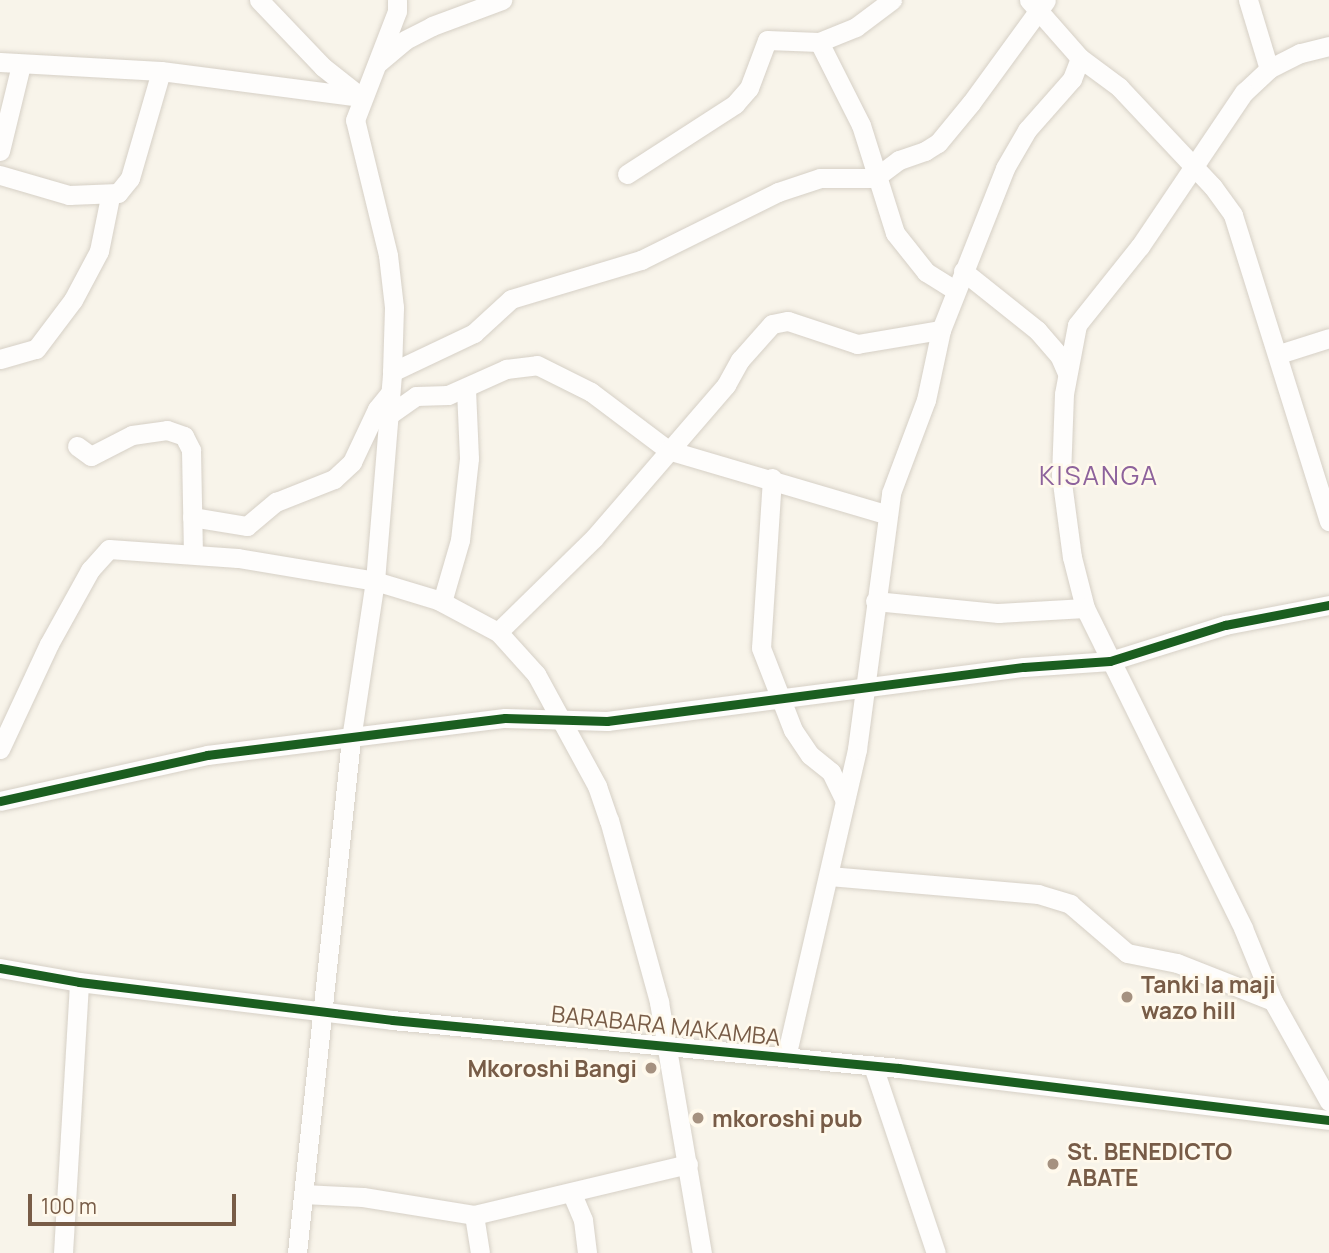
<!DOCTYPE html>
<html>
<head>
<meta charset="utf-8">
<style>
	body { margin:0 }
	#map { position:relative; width:1329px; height:1253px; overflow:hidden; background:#f8f4ea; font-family:Manrope,sans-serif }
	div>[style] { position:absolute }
	.roads { filter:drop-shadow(0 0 2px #d6d0c6) drop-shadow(0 0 2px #d6d0c6) }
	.minor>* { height:19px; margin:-9.5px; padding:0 9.5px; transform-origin:9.5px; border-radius:9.5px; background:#fefdfc }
	.cycleway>* { height:9px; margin:-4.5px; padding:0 4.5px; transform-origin:4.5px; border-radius:4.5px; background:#1b5e20 }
	.dots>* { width:19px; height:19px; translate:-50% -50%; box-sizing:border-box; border:4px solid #fff9ec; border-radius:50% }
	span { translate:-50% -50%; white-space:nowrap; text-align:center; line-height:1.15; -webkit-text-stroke:5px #fff9ec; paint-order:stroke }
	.poi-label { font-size:23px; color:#785c47; font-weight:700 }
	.left { translate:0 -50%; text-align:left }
	.right { translate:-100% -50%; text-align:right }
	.street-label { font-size:23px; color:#785c47 }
	.quarter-label { font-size:26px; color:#8d629c; letter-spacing:2px }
	.scale { position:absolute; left:28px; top:1194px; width:208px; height:32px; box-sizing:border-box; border:4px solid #785c47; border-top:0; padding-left:9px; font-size:21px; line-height:24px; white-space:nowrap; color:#785c47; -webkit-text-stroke:5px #fff9ec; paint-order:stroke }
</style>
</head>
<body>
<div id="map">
	<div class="roads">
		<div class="minor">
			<i style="left:259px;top:0;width:93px;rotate:46.3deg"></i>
			<i style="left:323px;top:67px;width:48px;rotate:38.3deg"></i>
			<i style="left:1029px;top:0;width:77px;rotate:48.7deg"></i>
			<i style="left:1080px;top:58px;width:49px;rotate:36.6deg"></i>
			<i style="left:1119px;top:87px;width:137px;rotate:46.8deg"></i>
			<i style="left:1213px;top:187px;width:34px;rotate:54deg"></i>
			<i style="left:1233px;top:215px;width:321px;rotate:72.6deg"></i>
			<i style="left:1248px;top:0;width:72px;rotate:73.1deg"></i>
			<i style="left:819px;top:42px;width:93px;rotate:63.2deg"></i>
			<i style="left:861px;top:125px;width:113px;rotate:72.5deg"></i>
			<i style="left:895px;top:233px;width:50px;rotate:51.5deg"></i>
			<i style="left:926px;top:272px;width:34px;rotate:32deg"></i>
			<i style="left:1329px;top:46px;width:30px;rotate:166deg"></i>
			<i style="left:1300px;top:53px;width:35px;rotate:153deg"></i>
			<i style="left:1269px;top:69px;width:34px;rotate:137deg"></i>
			<i style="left:1244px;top:92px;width:186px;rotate:124deg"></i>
			<i style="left:1140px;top:246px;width:101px;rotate:128.6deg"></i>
			<i style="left:1077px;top:325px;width:70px;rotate:100.7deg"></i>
			<i style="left:1064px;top:394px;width:81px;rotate:92.1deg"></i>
			<i style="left:1061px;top:475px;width:83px;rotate:82.4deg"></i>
			<i style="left:1072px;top:557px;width:53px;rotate:75.7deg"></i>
			<i style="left:1085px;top:608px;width:357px;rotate:63.7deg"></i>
			<i style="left:1243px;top:928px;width:79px;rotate:67.7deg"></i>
			<i style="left:1273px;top:1001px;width:115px;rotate:60.8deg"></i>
			<i style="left:0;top:62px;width:161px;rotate:3.2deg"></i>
			<i style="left:161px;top:71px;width:202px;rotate:7.4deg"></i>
			<i style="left:378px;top:63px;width:35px;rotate:-40deg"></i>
			<i style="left:405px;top:40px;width:30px;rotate:-27deg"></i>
			<i style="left:432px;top:26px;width:75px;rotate:-20.4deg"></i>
			<i style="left:0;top:151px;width:89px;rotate:-76.3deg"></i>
			<i style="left:627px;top:174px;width:129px;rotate:-32.9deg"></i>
			<i style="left:735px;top:104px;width:21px;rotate:-49deg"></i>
			<i style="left:749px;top:88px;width:51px;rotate:-69.4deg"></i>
			<i style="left:767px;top:40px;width:52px;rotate:2.2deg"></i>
			<i style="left:819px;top:42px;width:40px;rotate:-22deg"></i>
			<i style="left:856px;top:27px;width:45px;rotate:-36.9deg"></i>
			<i style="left:0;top:175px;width:72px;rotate:16.2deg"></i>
			<i style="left:69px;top:195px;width:49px;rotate:-2.3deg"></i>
			<i style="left:118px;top:193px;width:19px;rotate:-51deg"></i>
			<i style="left:130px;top:178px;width:111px;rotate:-73.8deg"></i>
			<i style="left:963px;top:271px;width:95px;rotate:38.6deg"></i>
			<i style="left:1037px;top:330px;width:33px;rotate:49deg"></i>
			<i style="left:1059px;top:355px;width:20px;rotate:66deg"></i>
			<i style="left:1279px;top:354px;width:52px;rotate:-17.7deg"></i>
			<i style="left:0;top:359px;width:37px;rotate:-16deg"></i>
			<i style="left:36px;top:349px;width:61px;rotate:-52.9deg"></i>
			<i style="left:73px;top:300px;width:55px;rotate:-62deg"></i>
			<i style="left:99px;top:251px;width:55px;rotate:-78.5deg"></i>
			<i style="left:392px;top:372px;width:91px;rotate:-25.4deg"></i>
			<i style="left:474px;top:333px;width:50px;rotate:-42.6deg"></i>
			<i style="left:511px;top:299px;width:136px;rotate:-16.7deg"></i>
			<i style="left:641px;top:260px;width:153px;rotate:-26.4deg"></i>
			<i style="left:778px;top:192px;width:44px;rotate:-18.4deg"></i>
			<i style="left:820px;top:178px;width:55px"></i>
			<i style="left:875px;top:178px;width:30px;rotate:-37deg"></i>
			<i style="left:899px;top:160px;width:28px;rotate:-19deg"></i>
			<i style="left:925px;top:151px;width:15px;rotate:-32deg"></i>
			<i style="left:938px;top:143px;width:52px;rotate:-50.5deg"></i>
			<i style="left:971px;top:103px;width:127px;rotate:-53.9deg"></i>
			<i style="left:389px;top:415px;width:33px;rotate:-35deg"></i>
			<i style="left:416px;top:396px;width:32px;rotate:-2deg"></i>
			<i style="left:448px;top:395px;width:64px;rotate:-24.1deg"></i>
			<i style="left:506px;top:369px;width:31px;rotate:-7deg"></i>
			<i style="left:537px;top:365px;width:60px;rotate:26.6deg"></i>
			<i style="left:591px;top:392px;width:96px;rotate:37deg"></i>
			<i style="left:668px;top:450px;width:227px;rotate:16.4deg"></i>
			<i style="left:77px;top:446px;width:17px;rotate:36deg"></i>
			<i style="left:91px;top:456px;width:46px;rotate:-27.1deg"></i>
			<i style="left:132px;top:435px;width:35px;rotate:-8deg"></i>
			<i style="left:167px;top:430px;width:18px;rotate:19deg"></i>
			<i style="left:184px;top:436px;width:16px;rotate:63deg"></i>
			<i style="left:191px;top:450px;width:104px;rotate:88.9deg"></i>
			<i style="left:772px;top:478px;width:170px;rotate:93.7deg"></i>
			<i style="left:761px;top:648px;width:88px;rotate:68.7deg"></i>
			<i style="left:793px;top:730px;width:30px;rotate:56deg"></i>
			<i style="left:810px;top:755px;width:27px;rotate:39deg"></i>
			<i style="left:831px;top:772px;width:32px;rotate:64deg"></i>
			<i style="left:192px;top:517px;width:56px;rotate:9.3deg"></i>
			<i style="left:247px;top:526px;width:38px;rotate:-40deg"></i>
			<i style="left:276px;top:502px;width:62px;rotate:-21.6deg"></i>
			<i style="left:334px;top:479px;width:25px;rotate:-43deg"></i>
			<i style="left:352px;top:462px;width:59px;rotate:-64.7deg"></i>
			<i style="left:377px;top:409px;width:21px;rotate:-51deg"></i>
			<i style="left:875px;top:601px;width:124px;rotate:5.6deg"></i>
			<i style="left:998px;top:613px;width:87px;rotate:-3.3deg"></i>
			<i style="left:442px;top:602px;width:65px;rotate:-73.8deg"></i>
			<i style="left:460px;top:540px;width:82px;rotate:-83.7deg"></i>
			<i style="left:469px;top:458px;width:68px;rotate:-92.5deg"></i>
			<i style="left:498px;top:632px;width:134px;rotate:-44.4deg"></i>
			<i style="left:594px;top:538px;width:202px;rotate:-49.2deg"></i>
			<i style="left:726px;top:385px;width:29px;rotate:-61deg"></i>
			<i style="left:740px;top:360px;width:48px;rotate:-48.4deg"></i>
			<i style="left:772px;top:324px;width:16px;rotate:-11deg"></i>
			<i style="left:788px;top:321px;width:73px;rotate:18.4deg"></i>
			<i style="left:857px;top:344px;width:85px;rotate:-9.5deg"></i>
			<i style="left:0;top:749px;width:116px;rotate:-65deg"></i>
			<i style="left:49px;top:644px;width:85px;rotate:-61deg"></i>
			<i style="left:90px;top:570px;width:28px;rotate:-48deg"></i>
			<i style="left:109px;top:549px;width:129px;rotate:4deg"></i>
			<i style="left:238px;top:558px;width:139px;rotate:9.5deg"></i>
			<i style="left:375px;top:581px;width:66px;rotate:16.8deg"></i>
			<i style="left:438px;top:600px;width:68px;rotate:28.1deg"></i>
			<i style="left:498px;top:632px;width:57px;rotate:47.9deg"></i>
			<i style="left:536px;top:674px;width:128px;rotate:61.4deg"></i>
			<i style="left:597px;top:786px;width:36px;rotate:71deg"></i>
			<i style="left:609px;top:820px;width:189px;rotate:74.6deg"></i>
			<i style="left:659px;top:1002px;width:255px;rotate:80.3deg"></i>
			<i style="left:0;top:801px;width:212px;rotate:-12.5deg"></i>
			<i style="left:207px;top:755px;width:300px;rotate:-7.1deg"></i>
			<i style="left:505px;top:718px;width:102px;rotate:1.7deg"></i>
			<i style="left:607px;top:721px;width:420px;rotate:-7.4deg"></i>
			<i style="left:1024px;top:667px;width:86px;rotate:-4deg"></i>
			<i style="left:1110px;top:661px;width:121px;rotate:-17.4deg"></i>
			<i style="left:1225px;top:625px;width:106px;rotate:-10.9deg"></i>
			<i style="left:829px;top:876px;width:210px;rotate:4.9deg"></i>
			<i style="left:1038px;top:894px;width:34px;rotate:17deg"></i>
			<i style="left:1070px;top:904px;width:75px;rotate:40.7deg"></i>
			<i style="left:1127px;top:953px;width:51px;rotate:11.3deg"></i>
			<i style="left:1177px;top:963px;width:103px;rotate:21.6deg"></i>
			<i style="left:0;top:968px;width:80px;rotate:10deg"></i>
			<i style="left:79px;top:982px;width:315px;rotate:6.9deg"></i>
			<i style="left:392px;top:1020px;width:509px;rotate:5.41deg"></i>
			<i style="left:899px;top:1068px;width:433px;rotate:6.9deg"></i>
			<i style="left:786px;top:1057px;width:316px;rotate:-77deg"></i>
			<i style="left:857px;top:749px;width:258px;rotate:-82.4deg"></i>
			<i style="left:891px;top:493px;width:99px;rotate:-69.4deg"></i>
			<i style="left:926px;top:400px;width:72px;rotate:-77.9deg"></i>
			<i style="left:941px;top:330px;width:174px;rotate:-68.4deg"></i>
			<i style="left:1005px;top:168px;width:44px;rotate:-59.9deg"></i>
			<i style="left:1027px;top:130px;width:68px;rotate:-48.6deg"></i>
			<i style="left:1072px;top:79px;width:22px;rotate:-69deg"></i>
			<i style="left:873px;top:1066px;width:197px;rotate:71.4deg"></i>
			<i style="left:303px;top:1194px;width:60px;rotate:2.9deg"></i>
			<i style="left:363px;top:1197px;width:112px;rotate:9.2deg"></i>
			<i style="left:474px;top:1215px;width:220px;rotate:-13.4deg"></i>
			<i style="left:572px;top:1194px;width:28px;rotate:67deg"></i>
			<i style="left:583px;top:1220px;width:33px;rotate:83deg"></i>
			<i style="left:474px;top:1215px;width:38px;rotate:81deg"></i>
			<i style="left:63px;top:1253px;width:271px;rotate:-86.6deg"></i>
			<i style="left:297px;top:1253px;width:517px;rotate:-84deg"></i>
			<i style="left:351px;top:739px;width:160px;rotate:-81.4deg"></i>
			<i style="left:375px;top:581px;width:210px;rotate:-85.3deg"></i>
			<i style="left:392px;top:372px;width:65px;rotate:-88.2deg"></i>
			<i style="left:394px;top:307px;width:52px;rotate:-96.6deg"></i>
			<i style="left:388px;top:255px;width:139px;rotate:-103.7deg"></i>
			<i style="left:355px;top:120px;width:117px;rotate:-68.9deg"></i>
			<i style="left:397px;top:11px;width:11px;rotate:-90deg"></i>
		</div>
	</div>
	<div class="cycleway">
		<i style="left:0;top:801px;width:212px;rotate:-12.5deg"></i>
		<i style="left:207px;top:755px;width:300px;rotate:-7.1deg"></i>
		<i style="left:505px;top:718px;width:102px;rotate:1.7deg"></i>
		<i style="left:607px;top:721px;width:420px;rotate:-7.4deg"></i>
		<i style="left:1024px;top:667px;width:86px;rotate:-4deg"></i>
		<i style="left:1110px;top:661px;width:121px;rotate:-17.4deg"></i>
		<i style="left:1225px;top:625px;width:106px;rotate:-10.9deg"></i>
		<i style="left:0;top:968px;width:80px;rotate:10deg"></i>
		<i style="left:79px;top:982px;width:315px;rotate:6.9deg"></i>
		<i style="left:392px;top:1020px;width:509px;rotate:5.41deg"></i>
		<i style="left:899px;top:1068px;width:433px;rotate:6.9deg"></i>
	</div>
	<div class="dots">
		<i style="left:1127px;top:997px;background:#a59180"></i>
		<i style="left:651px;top:1068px;background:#a59180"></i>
		<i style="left:698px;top:1118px;background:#a59180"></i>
		<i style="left:1053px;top:1164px;background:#a59180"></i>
	</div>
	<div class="poi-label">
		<span class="left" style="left:1141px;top:997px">Tanki la maji<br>wazo hill</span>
		<span class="right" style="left:637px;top:1068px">Mkoroshi Bangi</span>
		<span class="left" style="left:712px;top:1118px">mkoroshi pub</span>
		<span class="left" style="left:1067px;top:1164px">St. BENEDICTO<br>ABATE</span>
	</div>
	<div class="street-label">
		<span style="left:666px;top:1025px;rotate:6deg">BARABARA MAKAMBA</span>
	</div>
	<div class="quarter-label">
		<span style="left:1099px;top:476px">KISANGA</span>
	</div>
	<div class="scale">100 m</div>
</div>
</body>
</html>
